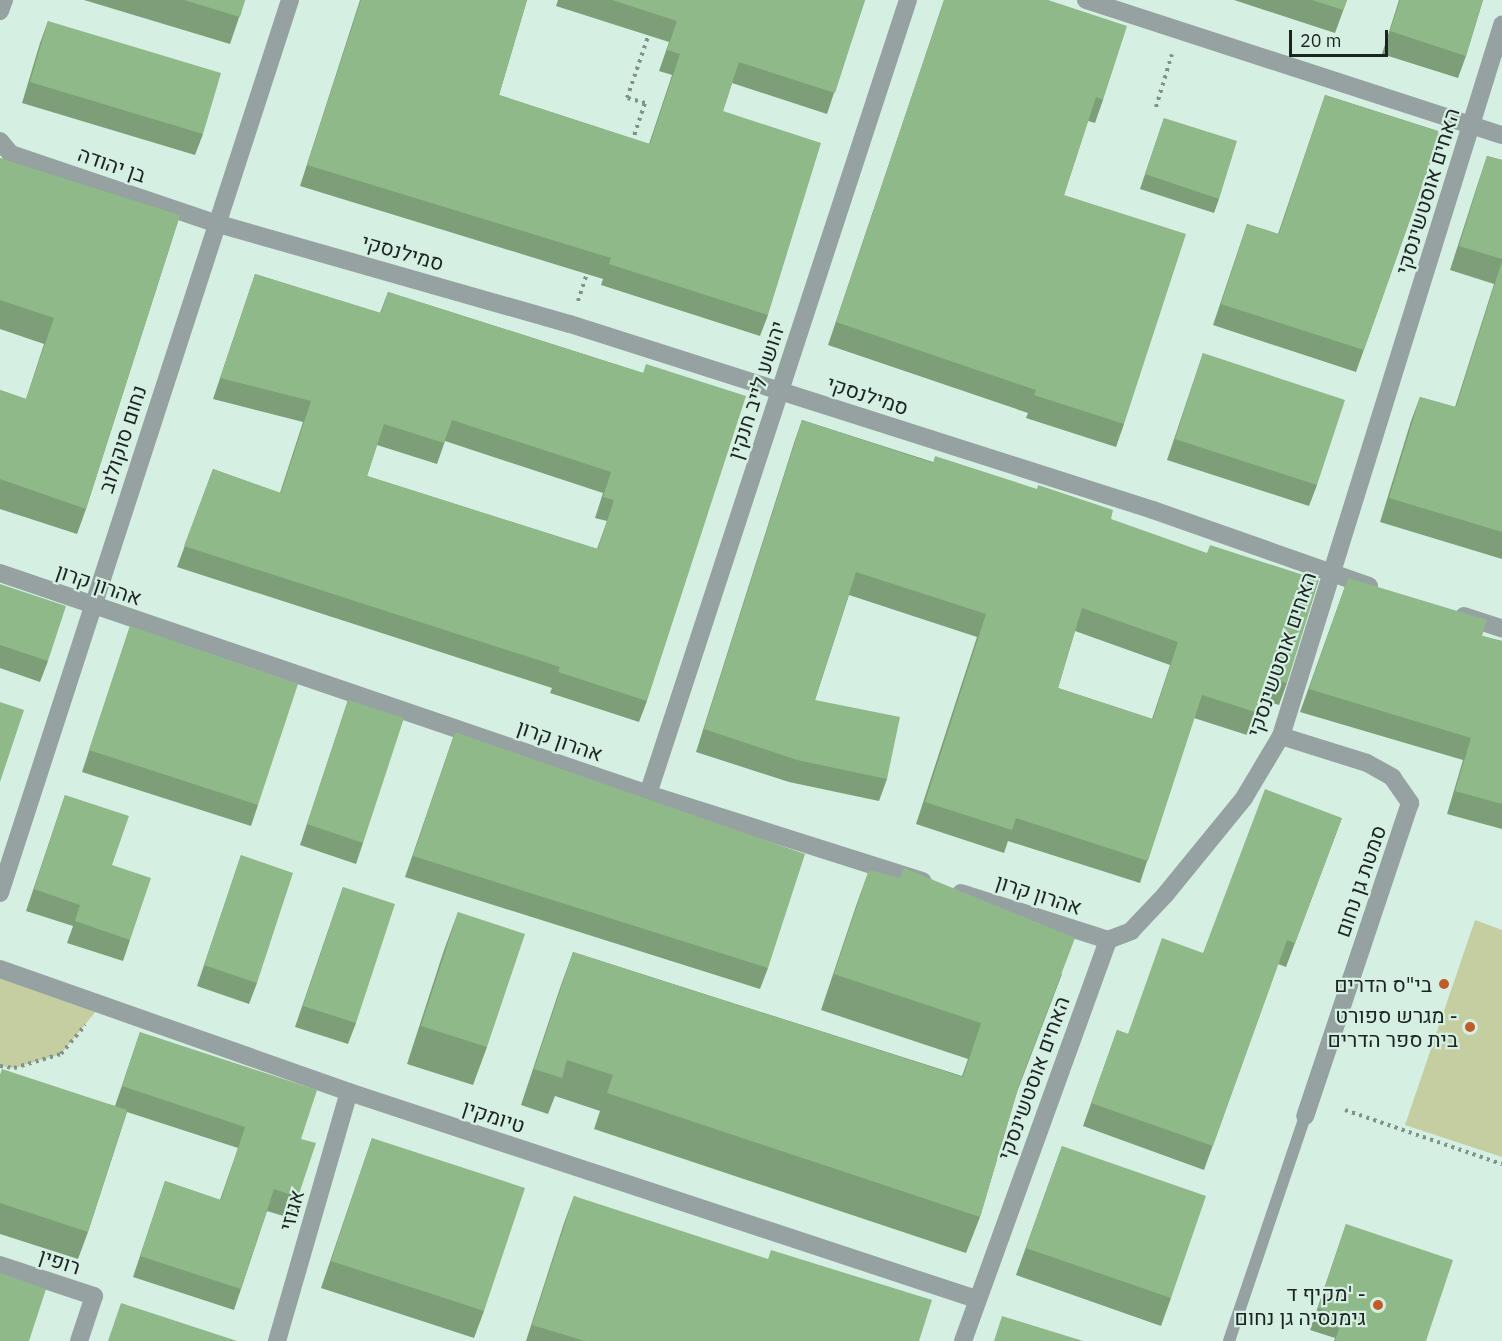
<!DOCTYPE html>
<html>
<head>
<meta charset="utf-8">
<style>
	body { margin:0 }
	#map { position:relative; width:1502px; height:1341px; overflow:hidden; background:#d6efe3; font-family:"IBM Plex Sans",Heebo,sans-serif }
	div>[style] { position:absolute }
	.green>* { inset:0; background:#c5cea1 }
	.path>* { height:4px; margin-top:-2px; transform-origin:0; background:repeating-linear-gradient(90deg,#81928a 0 3px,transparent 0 7.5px) }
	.lane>* { height:12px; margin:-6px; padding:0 6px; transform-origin:6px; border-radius:6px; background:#96a2a1 }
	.street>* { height:18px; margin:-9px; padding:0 9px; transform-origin:9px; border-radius:9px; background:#96a2a1 }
	.wall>* { inset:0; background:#7c9f77 }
	.building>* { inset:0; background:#90b98a }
	.dots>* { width:16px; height:16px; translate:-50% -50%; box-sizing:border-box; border:3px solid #d6efe3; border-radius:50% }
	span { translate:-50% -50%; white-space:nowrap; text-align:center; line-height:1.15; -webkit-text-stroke:4.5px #d6efe3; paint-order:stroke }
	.street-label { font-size:21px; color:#1b2420 }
	.poi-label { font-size:21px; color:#1b2420 }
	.right { translate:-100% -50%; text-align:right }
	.scale { position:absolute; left:1289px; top:30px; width:99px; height:27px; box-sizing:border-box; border:3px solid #1b2420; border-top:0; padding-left:8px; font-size:18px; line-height:21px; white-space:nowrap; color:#1b2420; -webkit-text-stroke:4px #d6efe3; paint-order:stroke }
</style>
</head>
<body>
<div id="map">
	<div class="green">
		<i style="clip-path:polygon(1475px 920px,1502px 930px,1502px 1157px,1405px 1125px)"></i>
		<i style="clip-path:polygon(0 969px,101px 1005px,61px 1054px,14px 1068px,0 1066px)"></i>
	</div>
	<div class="path">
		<i style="left:1156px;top:107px;width:55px;rotate:-73.2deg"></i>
		<i style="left:632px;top:142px;width:41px;rotate:-71.6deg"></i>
		<i style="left:645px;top:103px;width:19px;rotate:-164deg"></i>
		<i style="left:627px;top:98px;width:71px;rotate:-71.1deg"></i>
		<i style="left:578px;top:301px;width:32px;rotate:-72deg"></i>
		<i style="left:0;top:1066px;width:14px;rotate:8deg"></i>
		<i style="left:14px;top:1068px;width:49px;rotate:-16.6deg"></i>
		<i style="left:61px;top:1054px;width:38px;rotate:-50deg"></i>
		<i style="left:1345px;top:1110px;width:166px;rotate:19deg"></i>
	</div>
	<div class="lane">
		<i style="left:1229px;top:1341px;width:237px;rotate:-71.3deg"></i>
	</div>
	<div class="street">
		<i style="left:1086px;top:0;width:437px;rotate:18deg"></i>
		<i style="left:0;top:11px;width:12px;rotate:-70deg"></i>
		<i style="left:0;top:141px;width:17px;rotate:50deg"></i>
		<i style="left:11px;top:154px;width:215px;rotate:18.7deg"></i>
		<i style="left:215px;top:223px;width:369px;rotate:15.9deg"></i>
		<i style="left:570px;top:324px;width:612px;rotate:17.69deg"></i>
		<i style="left:1153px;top:510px;width:229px;rotate:19.4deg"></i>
		<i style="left:0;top:573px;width:685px;rotate:18.83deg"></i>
		<i style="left:648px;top:794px;width:288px;rotate:17.6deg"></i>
		<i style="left:1464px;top:616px;width:40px;rotate:18deg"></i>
		<i style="left:1281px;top:736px;width:90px;rotate:17.4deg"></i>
		<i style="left:1367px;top:763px;width:29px;rotate:29deg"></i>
		<i style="left:1392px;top:777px;width:32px;rotate:55deg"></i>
		<i style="left:1410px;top:803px;width:330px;rotate:108.5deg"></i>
		<i style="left:648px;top:794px;width:835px;rotate:-71.87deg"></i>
		<i style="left:0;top:893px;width:939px;rotate:-72.01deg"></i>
		<i style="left:961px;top:893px;width:154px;rotate:17.7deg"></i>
		<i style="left:0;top:969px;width:370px;rotate:19.4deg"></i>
		<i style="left:349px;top:1092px;width:660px;rotate:18.27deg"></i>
		<i style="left:0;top:1265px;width:99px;rotate:18.3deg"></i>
		<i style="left:94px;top:1296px;width:47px;rotate:108.4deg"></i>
		<i style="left:277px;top:1341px;width:259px;rotate:-73.9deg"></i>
		<i style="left:963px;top:1341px;width:426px;rotate:-70.1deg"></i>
		<i style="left:1108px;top:940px;width:25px;rotate:-21deg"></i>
		<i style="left:1131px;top:931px;width:50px;rotate:-46.6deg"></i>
		<i style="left:1165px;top:895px;width:125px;rotate:-50.8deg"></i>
		<i style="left:1244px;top:798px;width:72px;rotate:-59.2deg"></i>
		<i style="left:1281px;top:736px;width:745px;rotate:-72.73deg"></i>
	</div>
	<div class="wall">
		<i style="clip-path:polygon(84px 0,245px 0,230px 44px)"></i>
		<i style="clip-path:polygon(360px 0,527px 0,499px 95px,649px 144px,672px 75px,659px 71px,669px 42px,556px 6px,558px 0,865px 0,827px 114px,732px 83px,723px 111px,768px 315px,760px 336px,601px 285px,603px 279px,300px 186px)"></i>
		<i style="clip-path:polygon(944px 0,1048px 0,1103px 100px,1095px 123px,1088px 121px,1064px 195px,1124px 424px,1116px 447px,1026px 418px,1028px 413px,828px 345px)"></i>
		<i style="clip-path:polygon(1234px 0,1347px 0,1335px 33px)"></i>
		<i style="clip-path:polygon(1399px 0,1483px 0,1466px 56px,1458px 78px,1382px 54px)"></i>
		<i style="clip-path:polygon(48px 21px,203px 134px,195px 155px,22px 103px,40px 43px)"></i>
		<i style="clip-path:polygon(1325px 95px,1441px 132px,1356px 372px,1213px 325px,1247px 224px,1278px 234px)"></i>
		<i style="clip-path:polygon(1164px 118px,1219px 199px,1214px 213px,1140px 189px)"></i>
		<i style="clip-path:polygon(1487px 156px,1502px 160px,1502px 559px,1380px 522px,1411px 421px,1420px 397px,1455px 407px,1494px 284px,1450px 270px,1479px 180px)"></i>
		<i style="clip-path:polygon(0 158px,180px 215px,86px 509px,77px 534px,0 509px,0 390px,26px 399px,44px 344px,0 329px)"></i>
		<i style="clip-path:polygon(evenodd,255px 274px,380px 313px,388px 292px,643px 373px,647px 701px,639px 722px,550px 693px,552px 688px,177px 567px,213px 469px,280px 493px,303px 422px,213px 399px,255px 274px,445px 441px,603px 493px,595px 518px,607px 521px,597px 549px,367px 476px,377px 445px,437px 464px,445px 441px)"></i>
		<i style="clip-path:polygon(1203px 353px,1317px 485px,1309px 506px,1167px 460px)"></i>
		<i style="clip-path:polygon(evenodd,802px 420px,1111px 519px,1287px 683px,1279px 705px,1259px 699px,1247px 735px,1194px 718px,1140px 883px,1008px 841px,1004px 853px,916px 824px,977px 637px,849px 595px,815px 700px,887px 779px,879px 801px,789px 782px,696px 752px,794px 443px,802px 420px,1075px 631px,1170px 665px,1152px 719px,1058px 688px,1075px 631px)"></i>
		<i style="clip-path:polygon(1348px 578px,1482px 636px,1502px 641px,1502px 829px,1447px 814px,1463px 760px,1300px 712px)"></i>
		<i style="clip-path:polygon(0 584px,48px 661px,40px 682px,0 668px)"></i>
		<i style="clip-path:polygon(130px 626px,258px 805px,251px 826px,82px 772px)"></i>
		<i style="clip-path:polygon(348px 700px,363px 843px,356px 864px,300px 845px)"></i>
		<i style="clip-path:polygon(455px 732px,768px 968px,760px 989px,405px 877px)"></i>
		<i style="clip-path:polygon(65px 795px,112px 865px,130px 940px,123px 961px,67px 943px,73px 926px,26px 911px)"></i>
		<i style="clip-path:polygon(1342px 818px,1286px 967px,1278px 964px,1204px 1170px,1083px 1126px,1117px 1030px,1128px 1034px,1203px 953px)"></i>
		<i style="clip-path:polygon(241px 855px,257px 983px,249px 1004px,197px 986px)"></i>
		<i style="clip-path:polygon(869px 870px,1062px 974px,1017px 1092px,980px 1217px,966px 1253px,594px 1129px,600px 1111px,555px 1096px,548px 1114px,521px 1105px,560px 988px,573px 952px,962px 1076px,968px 1059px,821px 1010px,856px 906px)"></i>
		<i style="clip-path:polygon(343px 887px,356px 1023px,348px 1044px,295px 1027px)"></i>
		<i style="clip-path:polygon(458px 912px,487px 1047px,473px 1085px,407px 1064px,444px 950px)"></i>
		<i style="clip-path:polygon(140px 1032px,301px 1139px,298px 1197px,290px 1218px,267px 1211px,234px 1310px,133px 1277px,165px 1181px,220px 1200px,238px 1148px,127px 1112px,88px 1232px,78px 1259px,0 1234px,0 1074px,115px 1106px)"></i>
		<i style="clip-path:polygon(372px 1138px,484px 1311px,474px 1338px,321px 1288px)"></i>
		<i style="clip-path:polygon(1062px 1146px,1171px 1298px,1161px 1326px,1016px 1275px)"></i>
		<i style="clip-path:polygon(574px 1196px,919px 1341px,526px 1341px,564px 1223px)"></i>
		<i style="clip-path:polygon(1346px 1224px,1426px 1341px,1334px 1341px,1335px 1338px,1310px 1330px)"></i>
	</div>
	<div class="building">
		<i style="clip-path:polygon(184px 0,245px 0,240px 17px)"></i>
		<i style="clip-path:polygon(361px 0,527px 0,499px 95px,650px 144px,680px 54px,667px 50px,677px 21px,612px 0,865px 0,835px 93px,739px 62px,723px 111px,821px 143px,768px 315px,609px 264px,611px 258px,307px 165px)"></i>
		<i style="clip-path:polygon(944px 0,1048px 0,1127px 26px,1103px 100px,1096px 97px,1064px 195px,1186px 234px,1124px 424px,1034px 395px,1036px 390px,836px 322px)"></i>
		<i style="clip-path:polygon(1312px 0,1347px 0,1343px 10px)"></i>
		<i style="clip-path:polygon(1400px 0,1483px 0,1466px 56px,1390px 31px)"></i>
		<i style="clip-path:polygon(48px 21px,221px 73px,203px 134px,30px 82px)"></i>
		<i style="clip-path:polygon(1325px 95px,1441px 132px,1364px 350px,1221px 304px,1247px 224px,1279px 234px)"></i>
		<i style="clip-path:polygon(1164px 118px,1237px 141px,1219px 199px,1145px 174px)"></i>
		<i style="clip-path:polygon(1487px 156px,1502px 160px,1502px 259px,1459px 246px)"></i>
		<i style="clip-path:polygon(0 158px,180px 215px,86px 509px,0 479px,0 390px,26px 399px,54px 318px,0 300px)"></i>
		<i style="clip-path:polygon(1502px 261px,1502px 532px,1389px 498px,1420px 397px,1456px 407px)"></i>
		<i style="clip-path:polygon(evenodd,255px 274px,381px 313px,388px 292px,643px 373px,646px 364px,746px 396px,647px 701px,558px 672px,560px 667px,184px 546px,213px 469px,281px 493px,311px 401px,220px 378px,255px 274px,452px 420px,611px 472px,603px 497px,614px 500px,598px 549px,367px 476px,384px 424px,444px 443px,452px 420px)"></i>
		<i style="clip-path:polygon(1203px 353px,1345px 400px,1317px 485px,1175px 439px)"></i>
		<i style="clip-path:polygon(evenodd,802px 420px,933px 463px,935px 456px,1037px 489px,1038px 485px,1113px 510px,1111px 519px,1207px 553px,1210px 545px,1319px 580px,1287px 683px,1267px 677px,1255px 712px,1202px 695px,1148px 861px,1016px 818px,1012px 830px,925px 802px,986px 614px,856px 572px,815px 700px,900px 717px,887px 779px,797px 760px,704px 729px,802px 420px,1082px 608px,1178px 642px,1153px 719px,1058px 688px,1082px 608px)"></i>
		<i style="clip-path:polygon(1348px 578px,1487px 620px,1482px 636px,1502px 641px,1502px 804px,1455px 791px,1471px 738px,1309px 689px)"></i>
		<i style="clip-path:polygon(0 584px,66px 606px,48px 661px,0 645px)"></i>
		<i style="clip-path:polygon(130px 626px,298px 684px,258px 805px,89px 750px)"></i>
		<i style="clip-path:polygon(348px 700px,404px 718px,363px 843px,307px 824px)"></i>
		<i style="clip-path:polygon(0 702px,24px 710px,0 782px)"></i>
		<i style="clip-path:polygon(455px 732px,805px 854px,768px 968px,413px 856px)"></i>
		<i style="clip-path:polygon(1265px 789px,1342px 818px,1295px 943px,1287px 940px,1213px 1146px,1091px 1103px,1117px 1030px,1128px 1034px,1162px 938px,1203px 953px)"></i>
		<i style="clip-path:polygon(65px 795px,129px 816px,112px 865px,151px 878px,130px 940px,75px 921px,80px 905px,34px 889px)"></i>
		<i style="clip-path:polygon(241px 855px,293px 873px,257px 983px,204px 965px)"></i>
		<i style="clip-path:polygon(904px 868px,1075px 938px,1019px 1085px,980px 1217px,607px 1093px,613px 1075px,567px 1060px,562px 1078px,534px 1069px,573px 952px,963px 1077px,981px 1023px,834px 974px,869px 870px,900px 878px)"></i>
		<i style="clip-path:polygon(343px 887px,395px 904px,356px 1023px,303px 1006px)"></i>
		<i style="clip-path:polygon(458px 912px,525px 934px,487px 1047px,421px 1026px)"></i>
		<i style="clip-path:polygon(140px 1032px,317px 1090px,301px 1139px,316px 1143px,298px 1197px,274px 1189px,241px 1289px,140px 1256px,165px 1181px,221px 1200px,245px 1127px,122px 1086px)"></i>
		<i style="clip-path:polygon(2px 1069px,127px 1110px,88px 1232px,0 1203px,0 1075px)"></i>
		<i style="clip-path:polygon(372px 1138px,525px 1188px,484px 1311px,331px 1261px)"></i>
		<i style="clip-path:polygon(1062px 1146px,1206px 1196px,1171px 1298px,1026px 1248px)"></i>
		<i style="clip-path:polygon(574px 1196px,768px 1259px,771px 1250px,932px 1300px,919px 1341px,585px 1341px,532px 1325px)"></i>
		<i style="clip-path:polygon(1346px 1224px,1453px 1260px,1426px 1341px,1335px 1341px,1343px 1316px,1318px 1308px)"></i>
		<i style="clip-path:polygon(0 1273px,46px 1289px,29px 1341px,0 1341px)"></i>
		<i style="clip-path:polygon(121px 1303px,237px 1341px,108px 1341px)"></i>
		<i style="clip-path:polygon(1002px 1316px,1083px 1341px,994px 1341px)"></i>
	</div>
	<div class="dots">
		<i style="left:1444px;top:984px;background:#c15c29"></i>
		<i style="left:1470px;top:1027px;background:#c15c29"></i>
		<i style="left:1378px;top:1305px;background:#c15c29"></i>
	</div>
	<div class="street-label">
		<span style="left:112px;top:164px;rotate:19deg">בן יהודה</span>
		<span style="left:1427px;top:191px;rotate:-73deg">האחים אוסטשינסקי</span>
		<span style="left:403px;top:252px;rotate:16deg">סמילנסקי</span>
		<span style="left:756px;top:390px;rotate:-72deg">יהושע לייב חנקין</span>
		<span style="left:868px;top:395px;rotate:18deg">סמילנסקי</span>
		<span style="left:122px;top:439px;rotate:-72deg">נחום סוקולוב</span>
		<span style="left:99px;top:584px;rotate:19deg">אהרון קרון</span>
		<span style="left:1281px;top:654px;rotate:-71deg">האחים אוסטשינסקי</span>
		<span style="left:560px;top:740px;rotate:19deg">אהרון קרון</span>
		<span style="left:1360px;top:881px;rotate:-71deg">סמטת גן נחום</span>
		<span style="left:1039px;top:894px;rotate:18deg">אהרון קרון</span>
		<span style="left:1033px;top:1078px;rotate:-70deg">האחים אוסטשינסקי</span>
		<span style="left:494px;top:1116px;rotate:18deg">טיומקין</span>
		<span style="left:291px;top:1210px;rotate:-74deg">אגוזי</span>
		<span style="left:60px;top:1261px;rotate:18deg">רופין</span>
	</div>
	<div class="poi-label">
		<span class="right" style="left:1432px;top:984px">בי"ס הדרים</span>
		<span class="right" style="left:1458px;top:1027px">מגרש ספורט -<br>בית ספר הדרים</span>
		<span class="right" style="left:1366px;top:1305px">מקיף ד' -<br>גימנסיה גן נחום</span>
	</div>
	<div class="scale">20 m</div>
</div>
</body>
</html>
